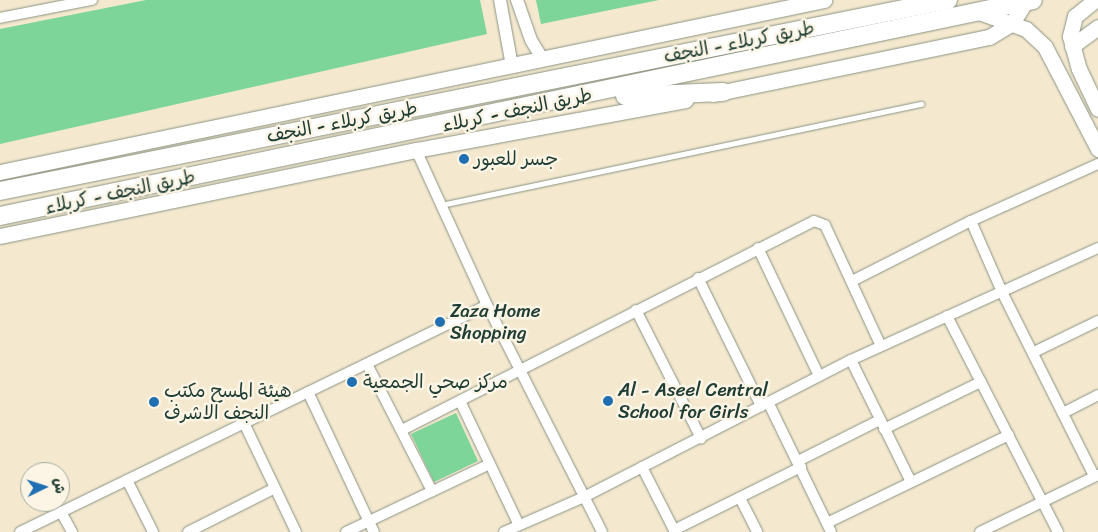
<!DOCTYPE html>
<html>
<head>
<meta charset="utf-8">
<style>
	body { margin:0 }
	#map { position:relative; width:1098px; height:532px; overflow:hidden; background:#f4e9cf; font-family:Sriracha,"Playpen Sans Arabic",sans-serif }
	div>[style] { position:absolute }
	.green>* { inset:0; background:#7dd59a }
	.roads { filter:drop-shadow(0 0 1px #8a9382) drop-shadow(0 0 1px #8a9382) }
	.service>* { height:5px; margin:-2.5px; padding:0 2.5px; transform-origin:2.5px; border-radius:2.5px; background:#fff }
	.minor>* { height:10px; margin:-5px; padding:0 5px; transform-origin:5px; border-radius:5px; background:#fff }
	.tertiary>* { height:12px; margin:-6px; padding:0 6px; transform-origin:6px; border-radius:6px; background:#fff }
	.secondary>* { height:15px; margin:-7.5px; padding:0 7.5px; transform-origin:7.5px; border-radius:7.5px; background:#fff }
	.trunk>* { height:18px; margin:-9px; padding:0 9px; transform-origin:9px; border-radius:9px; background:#fff }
	.dots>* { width:14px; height:14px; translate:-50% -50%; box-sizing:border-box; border:2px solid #fcf5e5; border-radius:50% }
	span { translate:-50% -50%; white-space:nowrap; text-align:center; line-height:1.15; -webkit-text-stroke:5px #fcf5e5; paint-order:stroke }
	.street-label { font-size:19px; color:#1f3d34 }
	.poi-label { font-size:19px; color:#1f3d34 }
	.left { translate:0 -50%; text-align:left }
	.north { position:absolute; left:20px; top:462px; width:50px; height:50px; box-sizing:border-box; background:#fcf5e5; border:1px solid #a4ab9e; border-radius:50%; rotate:86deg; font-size:14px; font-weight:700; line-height:20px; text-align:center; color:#1f3d34 }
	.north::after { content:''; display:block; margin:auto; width:18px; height:22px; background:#1f6fb2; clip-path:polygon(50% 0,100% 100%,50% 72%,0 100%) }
</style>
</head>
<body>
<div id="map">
	<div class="green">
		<i style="clip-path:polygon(146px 0,480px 0,487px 34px,0 144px,0 29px)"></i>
		<i style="clip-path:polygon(536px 0,659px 0,541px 24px)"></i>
		<i style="clip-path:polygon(456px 413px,478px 461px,434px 482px,411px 434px)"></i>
	</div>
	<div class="roads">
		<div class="service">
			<i style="left:441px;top:205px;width:491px;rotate:-11.9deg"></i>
		</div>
		<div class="minor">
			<i style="left:0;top:18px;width:94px;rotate:-11.1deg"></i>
			<i style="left:416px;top:150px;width:170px;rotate:65.4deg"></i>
			<i style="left:487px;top:305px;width:254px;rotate:63.1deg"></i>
			<i style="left:971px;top:221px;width:77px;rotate:66.4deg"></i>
			<i style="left:1002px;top:292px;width:206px;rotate:63.4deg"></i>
			<i style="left:758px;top:248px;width:142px;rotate:64.5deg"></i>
			<i style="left:698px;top:278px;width:143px;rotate:63.8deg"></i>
			<i style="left:852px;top:281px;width:133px;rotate:-26.8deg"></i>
			<i style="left:971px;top:221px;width:139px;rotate:-24.2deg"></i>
			<i style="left:636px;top:310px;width:144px;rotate:63.1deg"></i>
			<i style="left:947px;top:316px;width:243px;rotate:62.8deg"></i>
			<i style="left:1034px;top:352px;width:71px;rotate:-25.8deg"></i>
			<i style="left:851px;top:360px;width:136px;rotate:63.8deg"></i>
			<i style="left:367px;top:364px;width:143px;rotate:62.9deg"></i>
			<i style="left:308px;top:392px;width:155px;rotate:64.8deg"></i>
			<i style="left:460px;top:401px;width:137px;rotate:64.6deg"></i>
			<i style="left:768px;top:402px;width:144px;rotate:64.1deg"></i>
			<i style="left:1063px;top:413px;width:39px;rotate:-27deg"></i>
			<i style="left:244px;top:423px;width:121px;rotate:64.5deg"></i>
			<i style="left:884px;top:429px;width:108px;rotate:-25.9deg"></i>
			<i style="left:402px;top:430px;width:462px;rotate:-26.9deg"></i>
			<i style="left:814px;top:221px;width:12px;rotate:20deg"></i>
			<i style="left:825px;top:225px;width:133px;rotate:65.2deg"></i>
			<i style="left:798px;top:461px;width:92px;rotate:-26.6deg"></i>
			<i style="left:642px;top:467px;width:73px;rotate:63.1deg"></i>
			<i style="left:127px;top:480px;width:58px;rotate:63.4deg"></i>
			<i style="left:740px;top:498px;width:38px;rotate:63deg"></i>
			<i style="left:61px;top:512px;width:23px;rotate:61deg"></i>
			<i style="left:827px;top:523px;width:202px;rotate:-25.8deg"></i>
			<i style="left:674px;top:530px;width:142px;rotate:-26.4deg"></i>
			<i style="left:20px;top:532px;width:519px;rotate:-25.92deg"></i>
			<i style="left:188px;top:532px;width:97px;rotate:-26.8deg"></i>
			<i style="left:346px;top:532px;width:159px;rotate:-25.3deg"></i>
			<i style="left:504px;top:532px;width:87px;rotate:-23.6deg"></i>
			<i style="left:584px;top:497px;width:300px;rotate:-27.2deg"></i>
			<i style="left:851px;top:360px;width:271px;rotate:-24.4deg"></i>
			<i style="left:980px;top:532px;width:131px;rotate:-25.8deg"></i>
		</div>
		<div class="tertiary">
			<i style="left:500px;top:0;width:67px;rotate:79.7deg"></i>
			<i style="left:517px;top:0;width:42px;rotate:70.7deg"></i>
			<i style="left:531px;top:40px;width:23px;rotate:59deg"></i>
		</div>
		<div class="secondary">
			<i style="left:1095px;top:0;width:26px;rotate:141deg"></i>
			<i style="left:1075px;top:16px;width:21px;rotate:104deg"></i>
			<i style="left:1070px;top:36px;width:34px;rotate:75deg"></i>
			<i style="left:1079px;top:69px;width:44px;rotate:64.6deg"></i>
			<i style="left:976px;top:11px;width:53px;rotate:19.8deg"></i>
			<i style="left:1026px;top:29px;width:26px;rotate:43deg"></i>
			<i style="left:1045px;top:47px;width:115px;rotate:62.5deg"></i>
			<i style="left:1072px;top:46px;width:32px;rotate:-36deg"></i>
			<i style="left:713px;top:94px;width:282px;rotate:-11.7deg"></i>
			<i style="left:989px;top:37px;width:27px;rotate:-31deg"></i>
			<i style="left:1012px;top:23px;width:26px;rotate:-58deg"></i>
			<i style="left:0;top:172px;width:842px;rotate:-11.79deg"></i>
			<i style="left:0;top:236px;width:425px;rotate:-11.7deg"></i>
			<i style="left:416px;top:150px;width:274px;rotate:-10.5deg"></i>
		</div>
		<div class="trunk">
			<i style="left:625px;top:96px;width:98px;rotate:-2.3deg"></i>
			<i style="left:0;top:191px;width:967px;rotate:-11.39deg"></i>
			<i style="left:0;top:216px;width:1055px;rotate:-11.81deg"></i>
		</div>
	</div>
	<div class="dots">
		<i style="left:464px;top:159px;background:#1f6fb2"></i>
		<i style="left:440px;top:322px;background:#1f6fb2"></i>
		<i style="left:352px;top:382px;background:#1f6fb2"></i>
		<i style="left:608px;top:401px;background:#1f6fb2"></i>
		<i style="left:154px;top:402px;background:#1f6fb2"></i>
	</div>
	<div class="street-label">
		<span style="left:739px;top:42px;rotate:-11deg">طريق کربلاء - النجف</span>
		<span style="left:517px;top:110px;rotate:-12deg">طريق النجف - کربلاء</span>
		<span style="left:342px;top:122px;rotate:-11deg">طريق کربلاء - النجف</span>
		<span style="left:120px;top:192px;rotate:-12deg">طريق النجف - کربلاء</span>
	</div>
	<div class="poi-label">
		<span class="left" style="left:474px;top:159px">جسر للعبور</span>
		<span class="left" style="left:450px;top:322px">Zaza Home<br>Shopping</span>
		<span class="left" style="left:363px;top:382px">مركز صحي الجمعية</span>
		<span class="left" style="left:618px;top:401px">Al - Aseel Central<br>School for Girls</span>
		<span class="left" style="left:164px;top:402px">هيئة المسح مكتب<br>النجف الاشرف</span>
	</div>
	<div class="north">ش</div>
</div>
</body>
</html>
